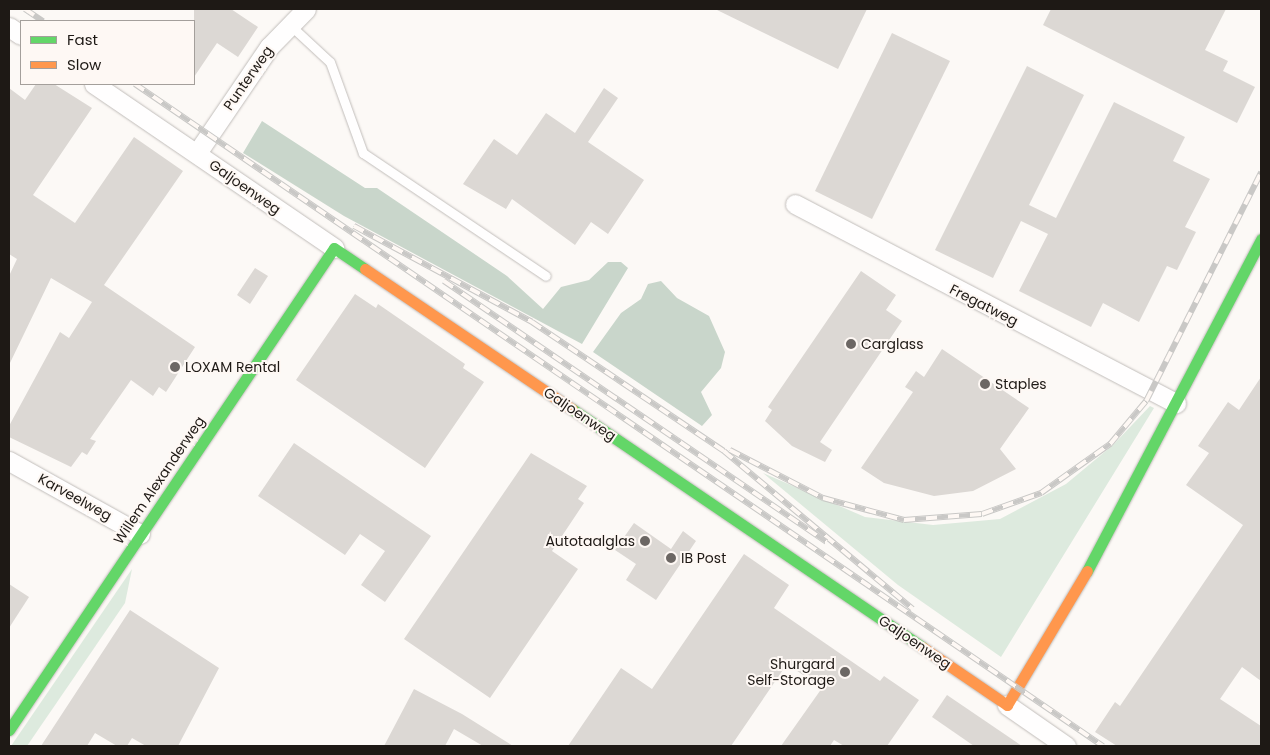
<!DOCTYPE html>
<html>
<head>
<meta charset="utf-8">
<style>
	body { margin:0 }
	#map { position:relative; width:1270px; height:755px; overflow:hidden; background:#fcf9f6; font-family:Poppins,sans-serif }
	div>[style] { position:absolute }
	.green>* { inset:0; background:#ddeade }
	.forest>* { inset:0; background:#c9d6cb }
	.building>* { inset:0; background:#dcd8d4 }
	.roads { filter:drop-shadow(0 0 1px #c1bdba) drop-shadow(0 0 1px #c1bdba) }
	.lane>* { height:9px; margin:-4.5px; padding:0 4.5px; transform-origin:4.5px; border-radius:4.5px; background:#fffefe }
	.street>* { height:19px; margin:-9.5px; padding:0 9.5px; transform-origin:9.5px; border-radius:9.5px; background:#fffefe }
	.fast>* { height:11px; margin:-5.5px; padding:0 5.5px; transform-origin:5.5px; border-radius:5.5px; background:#63d668 }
	.slow>* { height:11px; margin:-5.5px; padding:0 5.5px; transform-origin:5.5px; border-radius:5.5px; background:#ff974d }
	.rail>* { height:5.5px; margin-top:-2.75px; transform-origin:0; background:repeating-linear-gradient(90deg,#fef8f4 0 11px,#c9c8c6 0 22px); box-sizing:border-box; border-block:1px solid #c9c8c6 }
	.dots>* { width:14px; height:14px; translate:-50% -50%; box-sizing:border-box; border:2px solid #fef8f4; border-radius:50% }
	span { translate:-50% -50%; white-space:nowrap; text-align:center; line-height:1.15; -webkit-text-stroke:4px #fef8f4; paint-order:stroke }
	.street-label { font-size:14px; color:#1e1915 }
	.poi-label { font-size:14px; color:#1e1915 }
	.left { translate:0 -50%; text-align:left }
	.right { translate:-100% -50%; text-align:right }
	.frame { position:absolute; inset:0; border:10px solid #1e1915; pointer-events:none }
	.legend { position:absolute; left:20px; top:20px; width:175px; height:65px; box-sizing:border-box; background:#fef8f4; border:1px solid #a49f9b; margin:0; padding:6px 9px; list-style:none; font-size:15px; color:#1e1915 }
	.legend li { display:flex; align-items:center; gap:10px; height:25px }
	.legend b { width:25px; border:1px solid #a49f9b }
</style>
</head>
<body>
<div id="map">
	<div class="green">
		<i style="clip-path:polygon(1150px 406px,1154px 408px,1001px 657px,898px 585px,763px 473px,865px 517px,933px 525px,1000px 519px,1066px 484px,1113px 445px)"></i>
		<i style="clip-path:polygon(132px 569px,125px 603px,27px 746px,11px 746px)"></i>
	</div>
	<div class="forest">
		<i style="clip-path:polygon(262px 121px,365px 188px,377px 188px,507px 276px,543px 309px,561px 287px,589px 280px,608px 262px,621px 262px,628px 268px,582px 344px,344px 216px,243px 153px)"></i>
		<i style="clip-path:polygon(661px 281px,677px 298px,709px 316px,725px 352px,721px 368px,701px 392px,712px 415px,702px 426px,593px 352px,621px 313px,641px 299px,648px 284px)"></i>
	</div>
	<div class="building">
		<i style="clip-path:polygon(194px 9px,231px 9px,258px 27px,238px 57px,217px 43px,194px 77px)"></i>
		<i style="clip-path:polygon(715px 9px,867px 9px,838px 69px)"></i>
		<i style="clip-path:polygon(1051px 9px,1226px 9px,1205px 50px,1228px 61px,1223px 71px,1255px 87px,1237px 123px,1043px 25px)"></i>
		<i style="clip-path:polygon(892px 33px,950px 61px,872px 219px,815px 191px)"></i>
		<i style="clip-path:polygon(1027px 66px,1084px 95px,1029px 205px,1056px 218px,1114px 102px,1185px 137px,1173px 161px,1210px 179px,1185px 227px,1196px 232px,1177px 270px,1167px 266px,1139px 322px,1103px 303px,1091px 327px,1019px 291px,1048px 234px,1021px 221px,993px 278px,935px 250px)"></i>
		<i style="clip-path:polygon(36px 84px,54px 84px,92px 108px,33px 195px,75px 223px,134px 137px,183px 171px,104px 285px,195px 347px,166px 392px,159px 387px,153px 396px,131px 380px,90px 439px,96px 441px,87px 455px,82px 452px,71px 467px,9px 437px,9px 426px,60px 332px,69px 338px,92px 302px,51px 278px,9px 365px,9px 276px,17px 259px,9px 254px,9px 88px,25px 100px)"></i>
		<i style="clip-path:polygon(604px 88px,618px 98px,588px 142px,644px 180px,608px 234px,591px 222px,575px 245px,512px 199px,506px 209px,463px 184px,494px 139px,517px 155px,546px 113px,575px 133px)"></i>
		<i style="clip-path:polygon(255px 268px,268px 276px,250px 304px,237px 295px)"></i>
		<i style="clip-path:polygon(861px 271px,896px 295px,886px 310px,902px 321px,820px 442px,832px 450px,825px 462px,792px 446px,765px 421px,772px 410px,768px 407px)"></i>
		<i style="clip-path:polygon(355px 294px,376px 308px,378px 304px,465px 364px,463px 368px,484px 382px,425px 468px,296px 380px)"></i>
		<i style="clip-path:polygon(942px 349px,1029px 408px,1000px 449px,1016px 469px,973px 491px,934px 496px,884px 483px,861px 468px,913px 392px,905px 387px,916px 371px,924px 377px)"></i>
		<i style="clip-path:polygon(1261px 377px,1261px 681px,1242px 667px,1220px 699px,1261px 726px,1261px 746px,1117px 746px,1095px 732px,1115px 702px,1120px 706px,1243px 525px,1186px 485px,1209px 453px,1198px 446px,1228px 402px,1239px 410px)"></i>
		<i style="clip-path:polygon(294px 443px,431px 536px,385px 602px,361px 585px,385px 551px,360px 534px,345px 555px,258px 496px)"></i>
		<i style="clip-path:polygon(531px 453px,587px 486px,578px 499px,584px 503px,552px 551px,578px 569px,490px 698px,404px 639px)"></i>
		<i style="clip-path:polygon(634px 523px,671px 549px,683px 531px,696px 541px,656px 600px,626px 580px,636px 564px,615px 550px)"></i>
		<i style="clip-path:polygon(744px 554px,789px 585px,774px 608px,880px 681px,884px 676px,919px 700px,887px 746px,844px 746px,834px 740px,830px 746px,781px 746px,822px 688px,787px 664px,731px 746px,568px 746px,621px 668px,652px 689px)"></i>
		<i style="clip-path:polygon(9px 584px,29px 597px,9px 628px)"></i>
		<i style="clip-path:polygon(130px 610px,219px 668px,178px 746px,146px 746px,132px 738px,127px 746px,117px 746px,95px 733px,87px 746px,41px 746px)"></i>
		<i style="clip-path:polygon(414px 689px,462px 714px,513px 746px,483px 746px,454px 729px,445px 746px,384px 746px)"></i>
		<i style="clip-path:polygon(947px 695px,1022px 746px,974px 746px,932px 717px)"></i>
	</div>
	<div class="roads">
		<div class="lane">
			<i style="left:290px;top:25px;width:54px;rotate:42.8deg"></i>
			<i style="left:330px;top:62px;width:97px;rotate:70.1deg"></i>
			<i style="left:363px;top:153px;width:220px;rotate:33.9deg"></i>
		</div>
		<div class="street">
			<i style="left:9px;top:27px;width:14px;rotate:34deg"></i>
			<i style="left:94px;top:84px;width:291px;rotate:34.3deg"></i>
			<i style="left:197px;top:153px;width:128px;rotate:-55.8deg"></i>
			<i style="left:269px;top:47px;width:53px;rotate:-45.8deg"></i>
			<i style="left:795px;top:204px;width:430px;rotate:27.6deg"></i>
			<i style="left:9px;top:461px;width:150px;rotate:29.1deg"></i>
			<i style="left:1007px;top:705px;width:72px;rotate:34.8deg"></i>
		</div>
		<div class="fast">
			<i style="left:572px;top:409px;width:423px;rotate:34.2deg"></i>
			<i style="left:1087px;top:571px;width:375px;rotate:-62.3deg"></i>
			<i style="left:9px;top:730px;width:581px;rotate:-56.01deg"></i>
			<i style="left:334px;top:248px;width:37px;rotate:34deg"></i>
		</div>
		<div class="slow">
			<i style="left:365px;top:269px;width:250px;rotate:34.1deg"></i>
			<i style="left:922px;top:647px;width:103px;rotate:34.3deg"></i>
			<i style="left:1007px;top:705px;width:156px;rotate:-59.2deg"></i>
		</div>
	</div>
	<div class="rail">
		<i style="left:25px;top:9px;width:22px;rotate:34deg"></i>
		<i style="left:135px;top:84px;width:1173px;rotate:34.37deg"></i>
		<i style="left:354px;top:226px;width:202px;rotate:28.3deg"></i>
		<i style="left:532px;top:322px;width:231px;rotate:33.9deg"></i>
		<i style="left:724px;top:451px;width:246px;rotate:39.9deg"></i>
		<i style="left:444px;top:281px;width:463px;rotate:34.3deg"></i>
		<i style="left:730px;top:450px;width:105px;rotate:27.3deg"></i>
		<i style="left:823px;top:498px;width:84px;rotate:15.2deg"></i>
		<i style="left:904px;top:520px;width:78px;rotate:-4.4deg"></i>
		<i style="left:982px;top:514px;width:63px;rotate:-19.6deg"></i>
		<i style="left:1041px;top:493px;width:85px;rotate:-35.4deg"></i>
		<i style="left:1110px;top:444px;width:56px;rotate:-50.1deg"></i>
		<i style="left:1146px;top:401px;width:256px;rotate:-63.3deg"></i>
	</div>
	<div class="dots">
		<i style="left:851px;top:344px;background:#6c6764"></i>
		<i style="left:175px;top:367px;background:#6c6764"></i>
		<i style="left:985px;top:384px;background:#6c6764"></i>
		<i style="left:645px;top:541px;background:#6c6764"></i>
		<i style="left:671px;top:558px;background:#6c6764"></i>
		<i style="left:845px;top:672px;background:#6c6764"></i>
	</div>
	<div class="street-label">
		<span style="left:248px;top:78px;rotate:-55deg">Punterweg</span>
		<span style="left:245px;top:187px;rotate:35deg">Galjoenweg</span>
		<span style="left:984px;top:305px;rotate:27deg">Fregatweg</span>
		<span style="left:580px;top:414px;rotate:34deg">Galjoenweg</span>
		<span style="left:159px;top:480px;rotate:-56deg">Willem Alexanderweg</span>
		<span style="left:75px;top:497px;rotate:29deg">Karveelweg</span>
		<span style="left:915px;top:642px;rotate:34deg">Galjoenweg</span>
	</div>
	<div class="poi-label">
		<span class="left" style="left:861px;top:344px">Carglass</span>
		<span class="left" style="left:185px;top:367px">LOXAM Rental</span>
		<span class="left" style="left:995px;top:384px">Staples</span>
		<span class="right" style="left:635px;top:541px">Autotaalglas</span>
		<span class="left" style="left:681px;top:558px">IB Post</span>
		<span class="right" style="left:835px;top:672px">Shurgard<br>Self-Storage</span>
	</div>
	<div class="frame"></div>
	<ul class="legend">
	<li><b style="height:6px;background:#63d668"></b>Fast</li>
	<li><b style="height:6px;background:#ff974d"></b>Slow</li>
	</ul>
</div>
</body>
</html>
